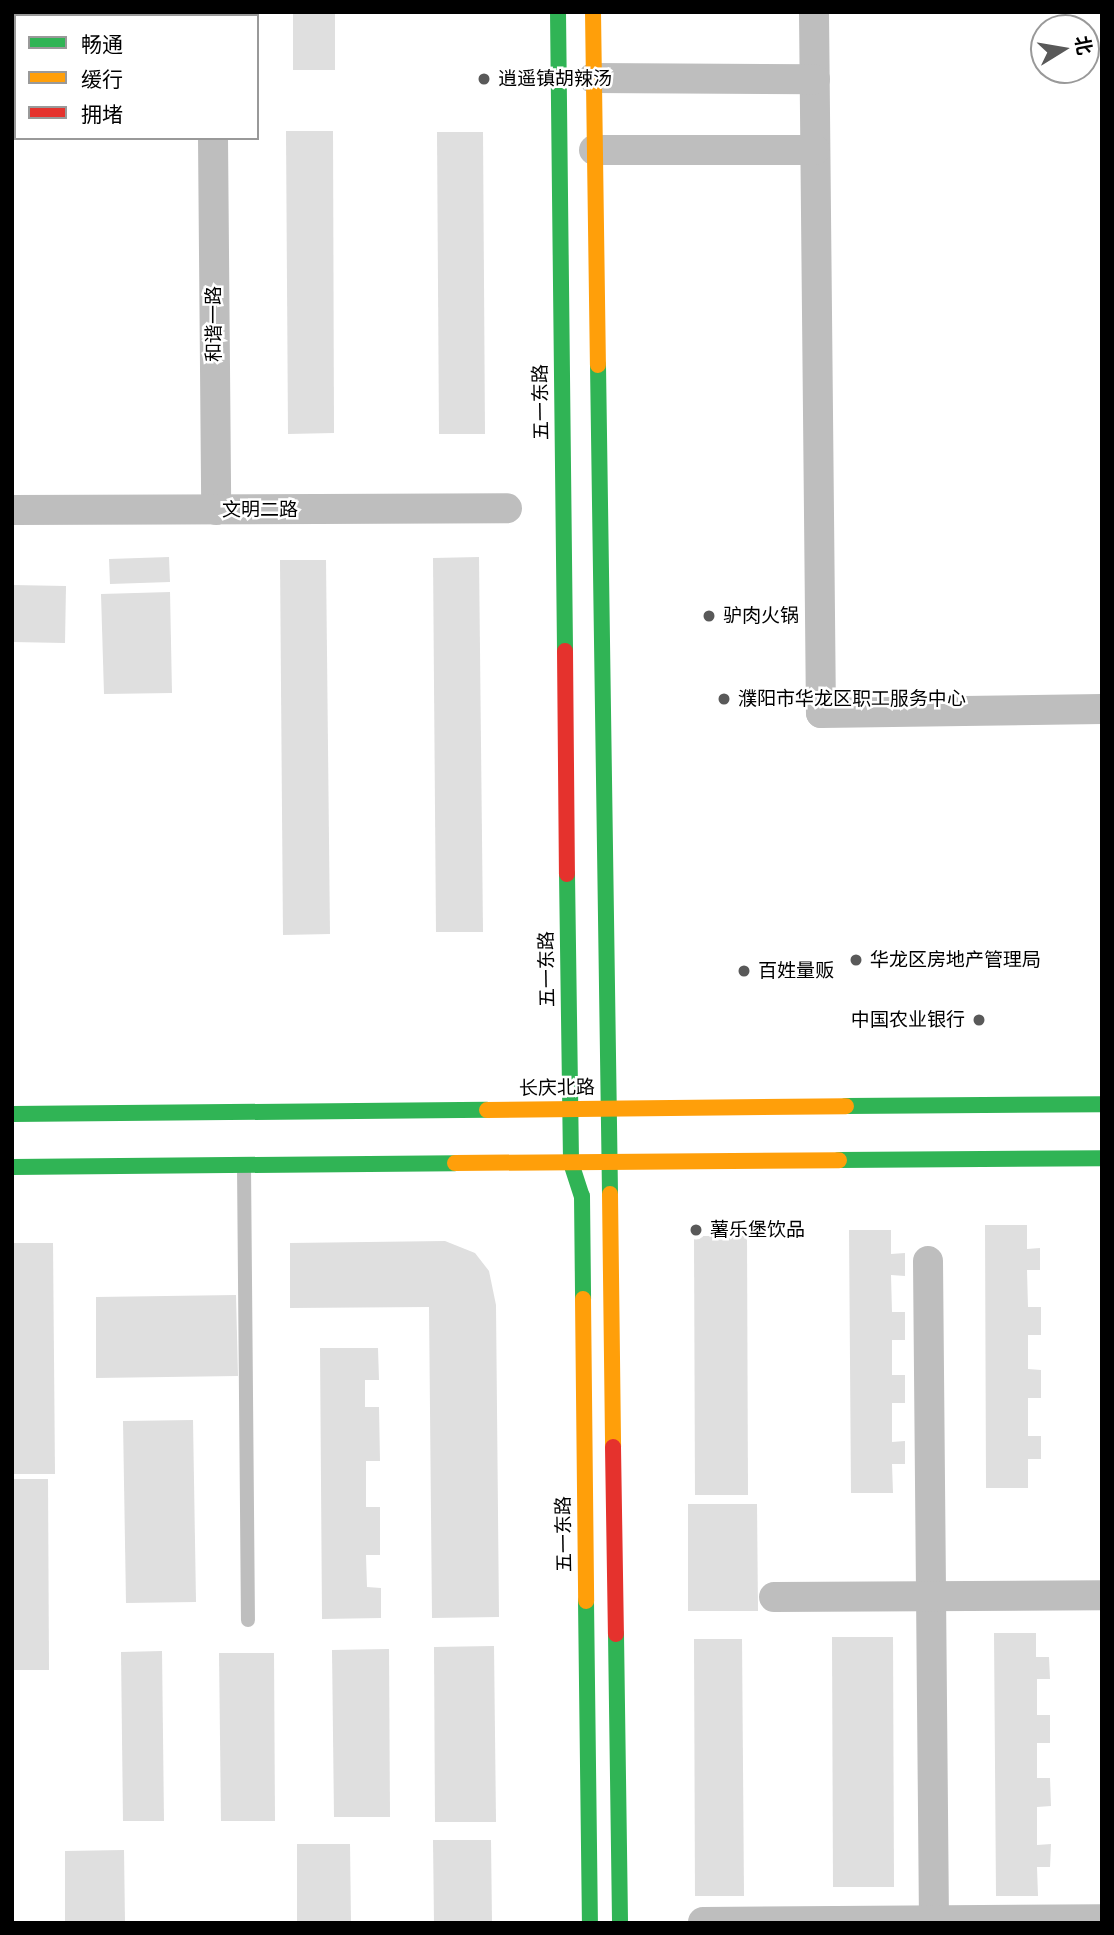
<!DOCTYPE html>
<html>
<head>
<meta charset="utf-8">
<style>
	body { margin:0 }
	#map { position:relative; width:1114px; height:1935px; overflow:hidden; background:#fff; font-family:"DejaVu Sans","Noto Sans SC",sans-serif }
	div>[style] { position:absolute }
	.building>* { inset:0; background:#dfdfdf }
	.lane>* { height:14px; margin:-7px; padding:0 7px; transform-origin:7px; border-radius:7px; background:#bebebe }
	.street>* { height:30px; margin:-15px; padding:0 15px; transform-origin:15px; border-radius:15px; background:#bebebe }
	.fast>* { height:16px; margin:-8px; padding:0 8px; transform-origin:8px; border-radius:8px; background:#30b455 }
	.slow>* { height:16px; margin:-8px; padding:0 8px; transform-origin:8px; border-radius:8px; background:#ff9f0a }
	.jam>* { height:16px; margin:-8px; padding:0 8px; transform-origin:8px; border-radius:8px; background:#e5322d }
	.dots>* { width:19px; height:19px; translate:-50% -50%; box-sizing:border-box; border:4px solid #fff; border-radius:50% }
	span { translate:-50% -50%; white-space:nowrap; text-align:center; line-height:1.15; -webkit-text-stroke:5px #fff; paint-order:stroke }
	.poi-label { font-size:19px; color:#000 }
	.left { translate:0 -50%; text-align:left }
	.right { translate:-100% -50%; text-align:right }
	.street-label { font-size:19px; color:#000 }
	.frame { position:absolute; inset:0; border:14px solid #000; pointer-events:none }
	.legend { position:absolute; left:14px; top:14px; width:245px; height:126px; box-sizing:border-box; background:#fff; border:2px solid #999; margin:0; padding:9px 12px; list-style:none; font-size:21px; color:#000 }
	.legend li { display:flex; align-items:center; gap:14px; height:35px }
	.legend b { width:35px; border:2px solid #999 }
	.north { position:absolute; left:1030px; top:14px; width:70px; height:70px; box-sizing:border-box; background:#fff; border:2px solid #999; border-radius:50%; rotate:79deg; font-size:19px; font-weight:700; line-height:28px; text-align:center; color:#000 }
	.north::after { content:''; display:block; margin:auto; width:24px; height:32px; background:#595959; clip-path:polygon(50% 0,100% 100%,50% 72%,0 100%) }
</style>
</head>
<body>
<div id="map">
	<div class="building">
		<i style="clip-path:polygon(293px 12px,335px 12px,335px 70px,293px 70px)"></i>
		<i style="clip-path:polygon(12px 44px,16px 44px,16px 91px,12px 91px)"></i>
		<i style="clip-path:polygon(286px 131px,333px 131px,334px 433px,288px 434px)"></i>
		<i style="clip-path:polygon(437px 132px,483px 132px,485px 434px,439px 434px)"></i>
		<i style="clip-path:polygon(169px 557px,170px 582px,110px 584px,109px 559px)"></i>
		<i style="clip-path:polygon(479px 557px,483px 932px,436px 932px,433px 558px)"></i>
		<i style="clip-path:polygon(280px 560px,326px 560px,330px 934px,283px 935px)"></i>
		<i style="clip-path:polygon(12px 585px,66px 586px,65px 643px,12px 642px)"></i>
		<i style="clip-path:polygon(170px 592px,172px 693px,104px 694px,101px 594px)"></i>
		<i style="clip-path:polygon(985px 1225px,1027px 1225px,1027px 1249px,1040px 1248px,1040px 1270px,1027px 1270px,1028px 1307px,1041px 1307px,1041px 1335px,1028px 1335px,1028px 1369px,1041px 1370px,1041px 1398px,1028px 1398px,1028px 1436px,1041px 1436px,1041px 1459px,1028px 1459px,1028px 1488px,986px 1488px)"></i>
		<i style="clip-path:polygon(849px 1230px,891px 1230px,891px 1254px,905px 1253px,905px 1276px,891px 1275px,892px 1312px,905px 1312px,905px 1340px,892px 1340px,892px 1375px,905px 1375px,905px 1403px,892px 1403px,892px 1442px,905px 1441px,905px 1464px,892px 1464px,893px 1493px,851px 1493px)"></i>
		<i style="clip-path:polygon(694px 1236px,747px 1236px,748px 1495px,695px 1495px)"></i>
		<i style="clip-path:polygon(445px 1241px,475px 1253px,489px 1271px,496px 1305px,499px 1617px,432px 1618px,429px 1307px,290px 1308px,290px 1243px)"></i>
		<i style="clip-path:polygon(12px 1243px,53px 1243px,55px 1474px,12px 1474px)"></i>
		<i style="clip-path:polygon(236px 1295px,238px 1376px,96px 1378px,96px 1297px)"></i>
		<i style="clip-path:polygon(320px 1348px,378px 1348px,379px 1380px,365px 1380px,365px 1407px,379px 1407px,380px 1461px,366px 1461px,366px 1507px,380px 1507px,380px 1555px,366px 1555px,367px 1587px,381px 1588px,381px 1618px,322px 1619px)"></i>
		<i style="clip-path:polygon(193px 1420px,196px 1602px,126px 1603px,123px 1421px)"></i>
		<i style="clip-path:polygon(12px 1479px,48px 1479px,49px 1670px,12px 1670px)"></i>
		<i style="clip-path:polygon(688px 1504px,757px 1504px,758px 1611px,688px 1611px)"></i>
		<i style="clip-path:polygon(994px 1633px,1036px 1633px,1036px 1657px,1049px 1657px,1050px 1679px,1037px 1679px,1037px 1715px,1050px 1715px,1050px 1743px,1037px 1743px,1037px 1778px,1050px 1778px,1051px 1806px,1037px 1807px,1037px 1845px,1051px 1844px,1050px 1867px,1037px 1867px,1038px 1896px,996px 1896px)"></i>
		<i style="clip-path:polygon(832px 1637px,893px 1637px,894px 1887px,833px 1887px)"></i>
		<i style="clip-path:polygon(694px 1639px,742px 1639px,744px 1896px,695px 1896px)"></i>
		<i style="clip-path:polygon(494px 1646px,496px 1822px,435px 1822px,434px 1647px)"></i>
		<i style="clip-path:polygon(389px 1649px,390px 1817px,334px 1817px,332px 1650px)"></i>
		<i style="clip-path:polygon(162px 1651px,164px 1821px,123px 1821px,121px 1652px)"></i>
		<i style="clip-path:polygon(219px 1653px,274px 1653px,275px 1821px,221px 1821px)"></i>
		<i style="clip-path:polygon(433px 1840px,491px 1840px,492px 1923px,434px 1923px)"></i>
		<i style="clip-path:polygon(297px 1844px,350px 1844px,351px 1923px,297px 1923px)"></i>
		<i style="clip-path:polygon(124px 1850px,125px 1923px,65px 1923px,65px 1851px)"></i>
	</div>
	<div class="lane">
		<i style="left:244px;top:1166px;width:454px;rotate:89.5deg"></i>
	</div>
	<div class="street">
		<i style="left:212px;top:12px;width:4px;rotate:90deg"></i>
		<i style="left:814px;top:12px;width:701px;rotate:89.43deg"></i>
		<i style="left:821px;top:713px;width:281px;rotate:-0.8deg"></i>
		<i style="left:12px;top:26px;width:4px"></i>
		<i style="left:593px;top:78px;width:222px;rotate:0.3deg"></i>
		<i style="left:213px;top:138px;width:372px;rotate:89.5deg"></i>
		<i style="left:594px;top:150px;width:221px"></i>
		<i style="left:12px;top:510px;width:495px;rotate:-0.2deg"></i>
		<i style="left:928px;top:1261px;width:659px;rotate:89.48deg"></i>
		<i style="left:774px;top:1597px;width:328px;rotate:-0.3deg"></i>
		<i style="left:703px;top:1922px;width:399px;rotate:-0.4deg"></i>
	</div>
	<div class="fast">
		<i style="left:558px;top:12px;width:639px;rotate:89.37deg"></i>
		<i style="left:598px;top:365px;width:829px;rotate:89.17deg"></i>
		<i style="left:567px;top:874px;width:289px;rotate:89.2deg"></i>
		<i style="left:571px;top:1163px;width:35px;rotate:72deg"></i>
		<i style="left:582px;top:1196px;width:103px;rotate:89.4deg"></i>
		<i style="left:846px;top:1106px;width:256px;rotate:-0.4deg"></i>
		<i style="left:12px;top:1114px;width:475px;rotate:-0.5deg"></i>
		<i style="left:839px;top:1160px;width:263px;rotate:-0.4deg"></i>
		<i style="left:12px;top:1167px;width:443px;rotate:-0.5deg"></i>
		<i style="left:586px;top:1601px;width:322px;rotate:89.3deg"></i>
		<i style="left:616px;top:1634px;width:289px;rotate:89.2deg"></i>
	</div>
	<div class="slow">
		<i style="left:593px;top:12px;width:353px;rotate:89.2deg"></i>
		<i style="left:487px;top:1110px;width:359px;rotate:-0.6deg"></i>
		<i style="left:455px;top:1163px;width:384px;rotate:-0.4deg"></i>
		<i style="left:610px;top:1194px;width:253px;rotate:89.3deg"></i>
		<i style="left:583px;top:1299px;width:302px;rotate:89.4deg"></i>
	</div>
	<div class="jam">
		<i style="left:565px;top:651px;width:223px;rotate:89.5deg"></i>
		<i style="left:613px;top:1447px;width:187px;rotate:89.1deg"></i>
	</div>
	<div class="dots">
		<i style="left:484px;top:79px;background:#595959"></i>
		<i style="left:709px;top:616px;background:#595959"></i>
		<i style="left:724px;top:699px;background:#595959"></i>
		<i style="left:856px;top:960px;background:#595959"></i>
		<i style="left:744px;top:971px;background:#595959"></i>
		<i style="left:979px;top:1020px;background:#595959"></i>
		<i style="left:696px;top:1230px;background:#595959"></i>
	</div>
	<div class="poi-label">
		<span class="left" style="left:498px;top:79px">逍遥镇胡辣汤</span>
		<span class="left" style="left:723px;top:616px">驴肉火锅</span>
		<span class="left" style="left:738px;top:699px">濮阳市华龙区职工服务中心</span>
		<span class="left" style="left:870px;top:960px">华龙区房地产管理局</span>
		<span class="left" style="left:758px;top:971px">百姓量贩</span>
		<span class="right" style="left:965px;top:1020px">中国农业银行</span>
		<span class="left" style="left:710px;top:1230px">薯乐堡饮品</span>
	</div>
	<div class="street-label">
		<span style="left:214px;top:324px;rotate:-90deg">和谐一路</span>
		<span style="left:541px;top:402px;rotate:-91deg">五一东路</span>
		<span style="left:260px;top:510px">文明二路</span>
		<span style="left:547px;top:969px;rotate:-91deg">五一东路</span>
		<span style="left:557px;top:1088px;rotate:-1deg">长庆北路</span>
		<span style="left:564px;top:1534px;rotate:-91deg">五一东路</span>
	</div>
	<div class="frame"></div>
	<ul class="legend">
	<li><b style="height:9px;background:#30b455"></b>畅通</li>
	<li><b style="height:9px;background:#ff9f0a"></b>缓行</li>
	<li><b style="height:9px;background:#e5322d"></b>拥堵</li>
	</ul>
	<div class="north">北</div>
</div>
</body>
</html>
